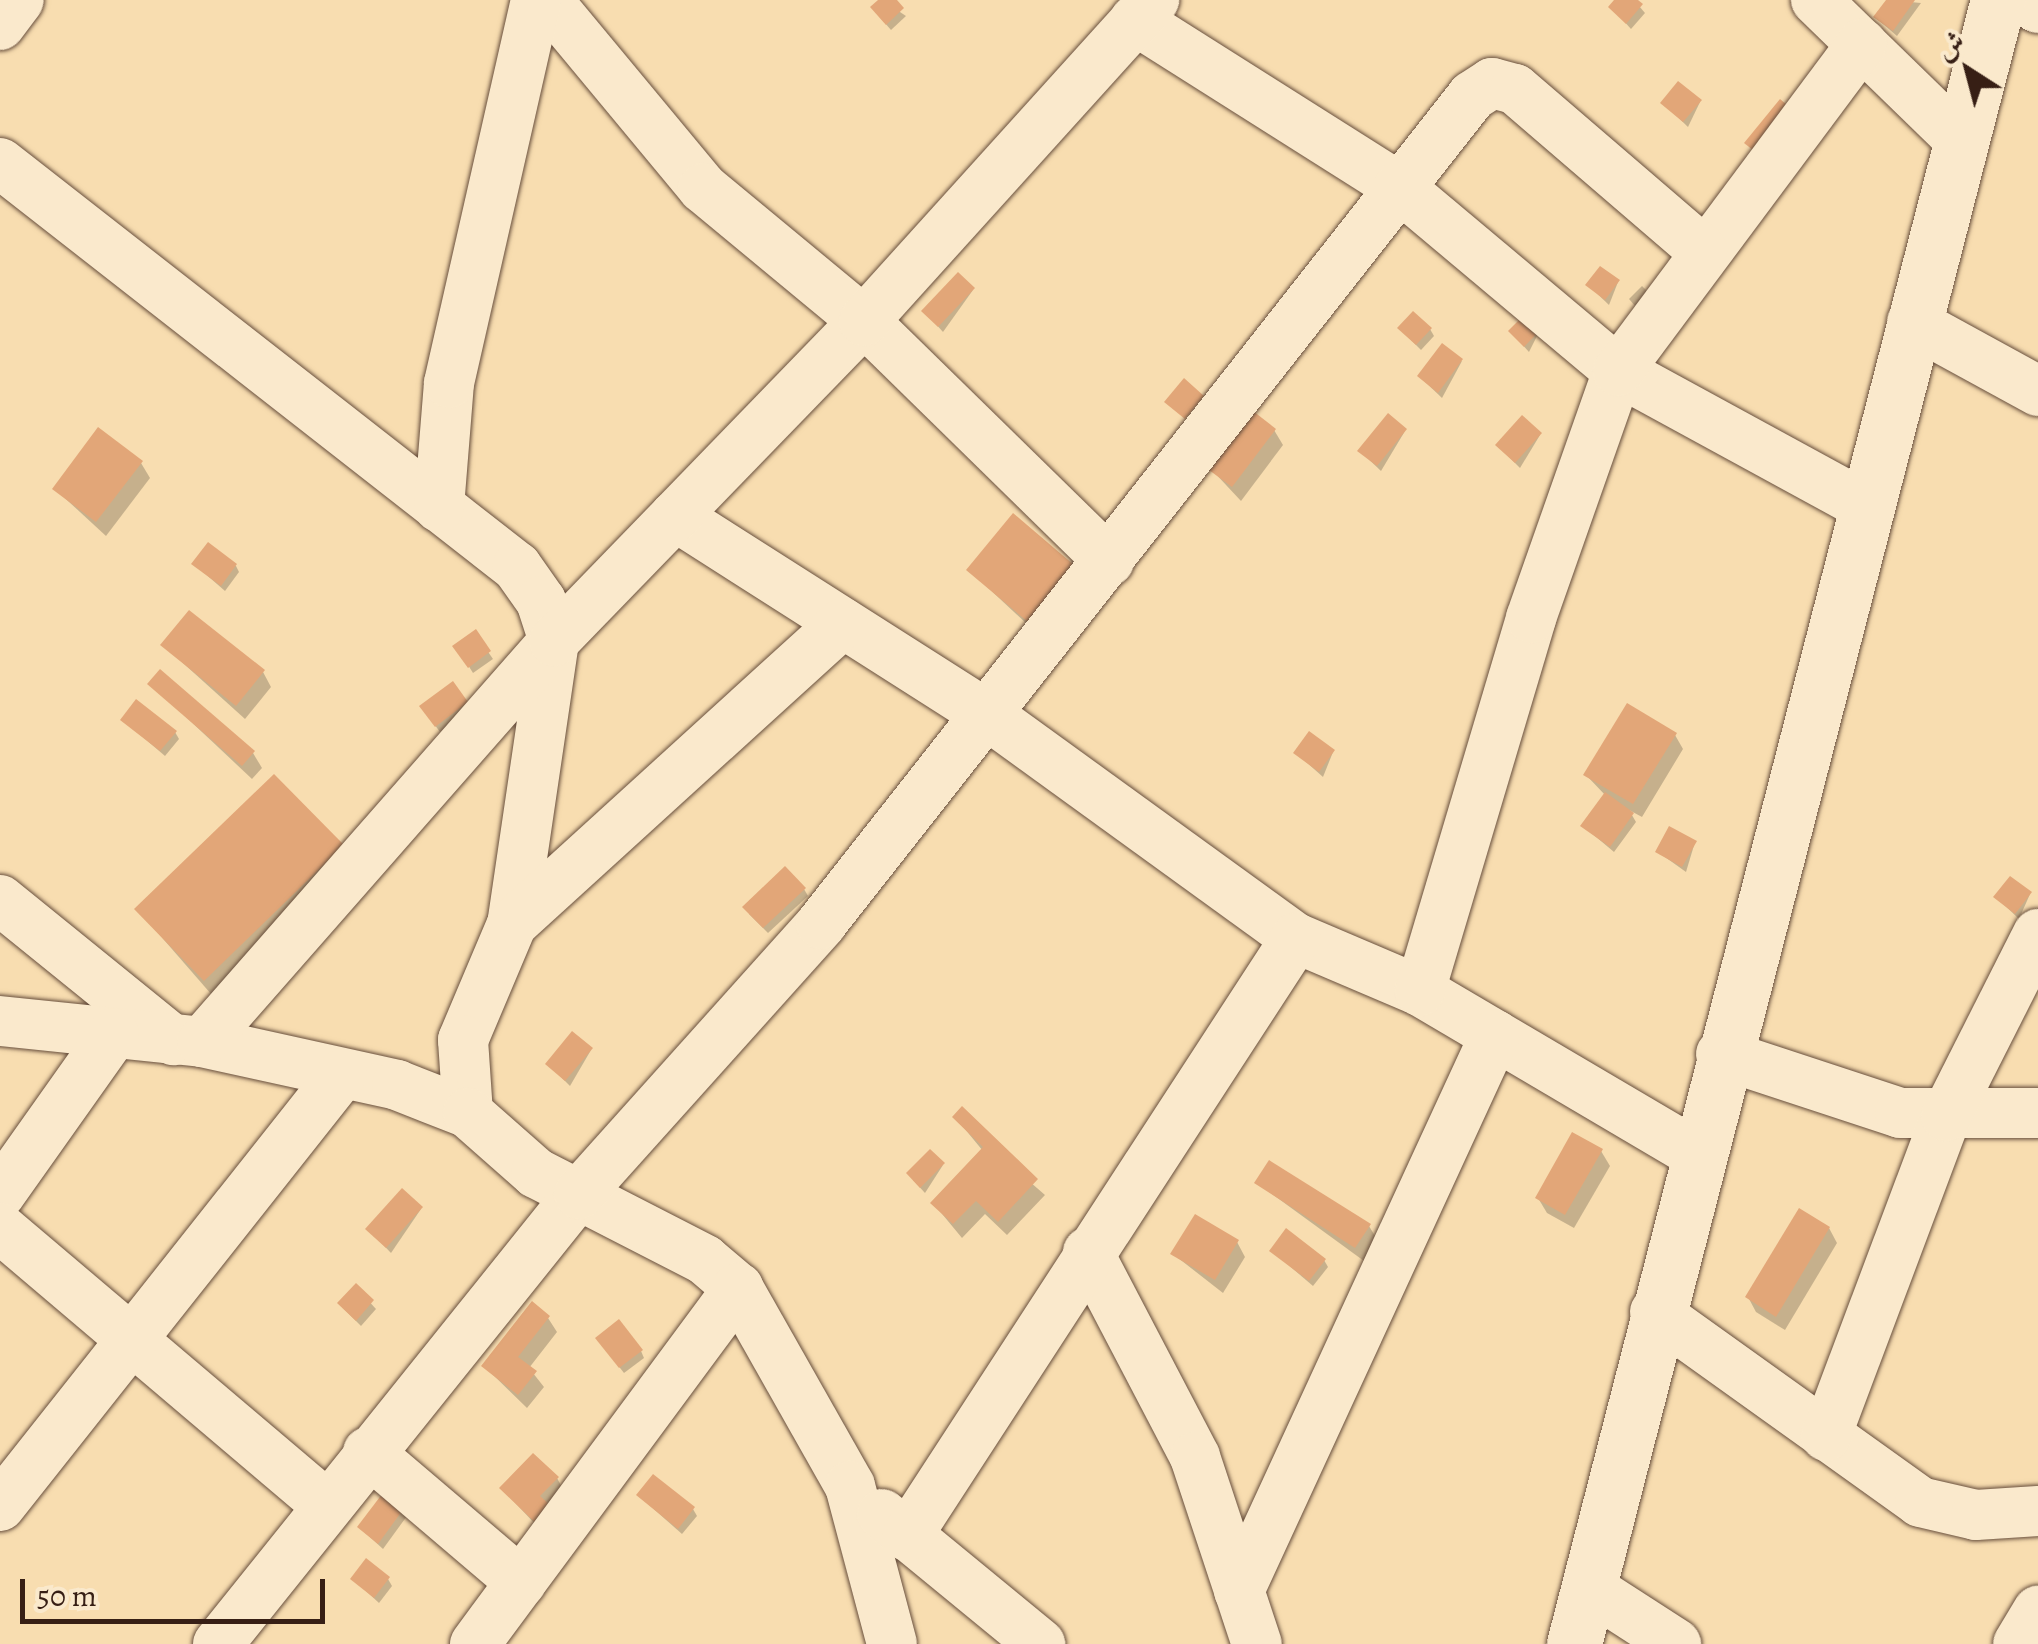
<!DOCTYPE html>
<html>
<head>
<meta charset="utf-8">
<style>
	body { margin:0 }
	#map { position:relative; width:2038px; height:1644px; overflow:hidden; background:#f8ddb0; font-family:Alegreya,Amiri,serif }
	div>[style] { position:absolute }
	.shadow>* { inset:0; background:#0003 }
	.building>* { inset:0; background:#e2a678 }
	.roads { filter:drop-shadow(0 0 2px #674e3c) drop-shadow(0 0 2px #674e3c) }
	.minor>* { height:50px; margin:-25px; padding:0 25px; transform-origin:25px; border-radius:25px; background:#fae9cc }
	.tertiary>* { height:55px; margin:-27.5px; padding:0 27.5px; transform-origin:27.5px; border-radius:27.5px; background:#fae9cc }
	span { translate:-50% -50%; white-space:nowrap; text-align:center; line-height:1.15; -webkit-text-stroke:10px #fae9cc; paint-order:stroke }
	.north { position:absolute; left:1918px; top:20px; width:100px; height:100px; -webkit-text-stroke:8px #fae9cc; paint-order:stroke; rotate:324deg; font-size:28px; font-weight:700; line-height:40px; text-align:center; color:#371f15 }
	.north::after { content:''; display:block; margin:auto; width:35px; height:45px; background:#371f15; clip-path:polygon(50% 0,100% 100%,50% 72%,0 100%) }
	.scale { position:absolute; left:20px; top:1579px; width:305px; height:45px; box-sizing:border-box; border:5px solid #371f15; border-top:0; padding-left:12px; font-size:30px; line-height:35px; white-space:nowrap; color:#371f15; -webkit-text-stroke:8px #fae9cc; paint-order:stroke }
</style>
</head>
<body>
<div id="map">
	<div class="shadow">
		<i style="clip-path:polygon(882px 0,906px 16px,891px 30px,877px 14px)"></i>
		<i style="clip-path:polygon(1617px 0,1634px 0,1645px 13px,1631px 29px,1611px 7px)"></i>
		<i style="clip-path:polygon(1889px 0,1921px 3px,1897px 36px,1876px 18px)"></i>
		<i style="clip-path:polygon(1700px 102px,1688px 127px,1663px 103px)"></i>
		<i style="clip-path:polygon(1618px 282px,1609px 305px,1588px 285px)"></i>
		<i style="clip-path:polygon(1642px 286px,1659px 303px,1649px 322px,1629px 299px)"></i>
		<i style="clip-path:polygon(973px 290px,943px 332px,924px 311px)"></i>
		<i style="clip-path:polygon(1400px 329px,1430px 329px,1434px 336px,1421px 350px)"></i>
		<i style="clip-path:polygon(1540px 330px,1529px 352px,1511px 332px)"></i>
		<i style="clip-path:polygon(1462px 361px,1442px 398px,1420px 377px)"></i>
		<i style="clip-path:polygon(1274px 430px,1283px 445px,1241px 501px,1212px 470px)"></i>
		<i style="clip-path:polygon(1405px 431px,1381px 471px,1360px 451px)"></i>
		<i style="clip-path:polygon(1540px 435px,1520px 468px,1498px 446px)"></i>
		<i style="clip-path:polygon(141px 463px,150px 478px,106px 536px,55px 489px)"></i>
		<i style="clip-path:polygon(1013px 517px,1044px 640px,969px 570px)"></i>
		<i style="clip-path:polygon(194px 564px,236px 566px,239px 572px,225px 591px)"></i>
		<i style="clip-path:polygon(475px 633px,493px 659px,473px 673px,456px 646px)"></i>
		<i style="clip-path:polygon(163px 645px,263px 672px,271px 687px,245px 719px)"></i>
		<i style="clip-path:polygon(151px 684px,253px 753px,262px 768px,252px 779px)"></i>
		<i style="clip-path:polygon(452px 684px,470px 709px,440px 732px,426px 713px)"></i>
		<i style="clip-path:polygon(123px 720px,175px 732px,179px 739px,165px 756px)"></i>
		<i style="clip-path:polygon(1675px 735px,1683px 749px,1642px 817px,1629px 810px,1636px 822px,1614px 852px,1583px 826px,1606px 796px,1586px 775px)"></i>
		<i style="clip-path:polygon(1333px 752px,1323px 777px,1296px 753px)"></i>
		<i style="clip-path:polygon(1695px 842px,1686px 872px,1658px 852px)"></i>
		<i style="clip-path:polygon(342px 847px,218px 1002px,138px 910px)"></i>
		<i style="clip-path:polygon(804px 889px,808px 896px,768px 933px,749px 914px)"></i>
		<i style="clip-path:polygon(2030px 894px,2019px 919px,1996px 897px)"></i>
		<i style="clip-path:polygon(591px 1050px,570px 1086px,548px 1064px)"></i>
		<i style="clip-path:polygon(955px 1117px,1045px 1195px,1007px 1235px,985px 1214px,962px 1238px,933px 1203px,983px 1151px)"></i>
		<i style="clip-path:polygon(1601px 1151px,1610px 1166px,1574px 1228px,1547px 1213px,1538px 1198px)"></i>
		<i style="clip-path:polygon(943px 1165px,925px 1193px,913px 1180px)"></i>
		<i style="clip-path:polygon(1257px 1183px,1369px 1226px,1378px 1241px,1364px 1261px)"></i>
		<i style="clip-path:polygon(421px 1209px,391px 1253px,368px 1229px)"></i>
		<i style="clip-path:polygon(1829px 1228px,1837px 1243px,1785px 1330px,1756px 1312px,1748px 1297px)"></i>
		<i style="clip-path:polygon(1237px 1242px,1245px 1257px,1223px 1293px,1173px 1254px)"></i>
		<i style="clip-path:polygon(1272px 1251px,1324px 1260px,1328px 1267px,1313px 1286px)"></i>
		<i style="clip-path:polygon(356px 1287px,376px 1309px,361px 1326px,344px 1309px)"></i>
		<i style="clip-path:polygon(548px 1318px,557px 1332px,529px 1368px,544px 1387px,527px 1408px,484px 1366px)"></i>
		<i style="clip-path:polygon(602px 1345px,641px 1351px,644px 1358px,624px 1373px)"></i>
		<i style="clip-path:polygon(557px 1478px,565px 1493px,554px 1544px,502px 1489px)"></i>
		<i style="clip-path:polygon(639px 1496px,693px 1509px,697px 1516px,682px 1534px)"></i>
		<i style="clip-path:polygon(415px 1505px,383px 1549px,360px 1528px)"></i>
		<i style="clip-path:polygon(353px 1579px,388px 1579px,392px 1586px,379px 1603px)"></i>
	</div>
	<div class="building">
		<i style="clip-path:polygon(878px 0,897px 0,904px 8px,886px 25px,870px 7px)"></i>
		<i style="clip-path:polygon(1614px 0,1638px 0,1643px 4px,1626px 24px,1608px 7px)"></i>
		<i style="clip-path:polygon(1886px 0,1915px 0,1893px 31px,1873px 17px)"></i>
		<i style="clip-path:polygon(1678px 81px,1702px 100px,1683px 122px,1660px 103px)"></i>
		<i style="clip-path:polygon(1780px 99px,1794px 111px,1758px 154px,1744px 143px)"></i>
		<i style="clip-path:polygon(1600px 266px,1620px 280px,1605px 300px,1585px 285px)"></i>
		<i style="clip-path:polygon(958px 272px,975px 288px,938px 327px,921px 311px)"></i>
		<i style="clip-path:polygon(1413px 311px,1432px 328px,1416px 345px,1397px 328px)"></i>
		<i style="clip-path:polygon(1526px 313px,1542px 328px,1524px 347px,1508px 331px)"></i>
		<i style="clip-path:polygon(1442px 343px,1463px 359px,1438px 393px,1417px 376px)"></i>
		<i style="clip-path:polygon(1184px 378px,1204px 396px,1185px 419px,1164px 402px)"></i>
		<i style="clip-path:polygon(1253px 411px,1276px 429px,1232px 487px,1209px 470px)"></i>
		<i style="clip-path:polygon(1388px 413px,1407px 429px,1377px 466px,1357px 451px)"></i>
		<i style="clip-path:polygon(1522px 415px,1542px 433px,1515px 463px,1495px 445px)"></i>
		<i style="clip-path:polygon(98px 427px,143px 461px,96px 522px,52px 489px)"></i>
		<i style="clip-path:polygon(1013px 513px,1081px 571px,1034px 627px,966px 570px)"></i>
		<i style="clip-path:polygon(208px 542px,237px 564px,221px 586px,191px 564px)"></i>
		<i style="clip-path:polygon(189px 610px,265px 670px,236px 706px,160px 645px)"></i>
		<i style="clip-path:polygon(476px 629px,491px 651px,468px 668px,452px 646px)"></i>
		<i style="clip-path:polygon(160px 669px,255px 751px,242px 766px,147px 684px)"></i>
		<i style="clip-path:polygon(453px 681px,468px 702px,435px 727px,419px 706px)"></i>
		<i style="clip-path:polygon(136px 699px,177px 731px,160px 751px,120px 720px)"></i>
		<i style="clip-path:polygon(1627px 703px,1677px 733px,1633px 804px,1583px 775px)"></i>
		<i style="clip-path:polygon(1309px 731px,1335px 750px,1319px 772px,1293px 753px)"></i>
		<i style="clip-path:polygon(274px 774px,344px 845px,204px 981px,134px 909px)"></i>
		<i style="clip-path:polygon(1605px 792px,1634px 813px,1610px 847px,1580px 826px)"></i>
		<i style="clip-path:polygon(1669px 826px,1697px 841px,1682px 867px,1655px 852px)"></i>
		<i style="clip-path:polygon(785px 866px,806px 888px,763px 928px,742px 907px)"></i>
		<i style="clip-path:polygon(2010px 876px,2032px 892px,2015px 914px,1993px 897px)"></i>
		<i style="clip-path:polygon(572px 1031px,593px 1048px,565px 1081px,545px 1064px)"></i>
		<i style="clip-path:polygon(962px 1106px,1038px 1179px,998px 1222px,976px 1201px,953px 1224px,930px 1203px,983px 1147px,952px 1117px)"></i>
		<i style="clip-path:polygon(1572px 1132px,1603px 1149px,1565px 1215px,1535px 1198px)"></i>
		<i style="clip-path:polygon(930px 1149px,945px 1163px,920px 1188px,906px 1173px)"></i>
		<i style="clip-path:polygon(1269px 1160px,1371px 1224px,1355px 1248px,1254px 1183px)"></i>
		<i style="clip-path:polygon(402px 1188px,423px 1207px,386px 1248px,365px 1229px)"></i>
		<i style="clip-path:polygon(1799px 1208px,1830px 1227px,1776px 1317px,1745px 1297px)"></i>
		<i style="clip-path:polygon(1195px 1214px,1239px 1240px,1215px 1280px,1170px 1254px)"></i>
		<i style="clip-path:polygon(1286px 1228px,1326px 1259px,1309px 1281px,1269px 1251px)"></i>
		<i style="clip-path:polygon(356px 1283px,374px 1300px,356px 1321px,337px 1303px)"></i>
		<i style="clip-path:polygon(532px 1301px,550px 1316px,518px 1357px,537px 1371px,518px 1395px,481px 1366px)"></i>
		<i style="clip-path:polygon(619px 1319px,643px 1350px,619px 1368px,595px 1338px)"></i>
		<i style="clip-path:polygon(533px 1453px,559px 1477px,540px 1496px,560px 1514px,544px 1531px,499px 1488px)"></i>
		<i style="clip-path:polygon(653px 1474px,695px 1507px,678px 1529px,636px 1495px)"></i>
		<i style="clip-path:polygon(392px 1481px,413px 1496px,378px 1544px,357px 1527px)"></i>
		<i style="clip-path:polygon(366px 1558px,390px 1577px,374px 1598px,350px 1579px)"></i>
	</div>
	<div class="roads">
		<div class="minor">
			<i style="left:547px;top:0;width:244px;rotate:50.3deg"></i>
			<i style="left:703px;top:188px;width:209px;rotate:39.6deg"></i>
			<i style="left:864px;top:321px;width:343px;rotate:44.4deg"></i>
			<i style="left:1816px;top:0;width:195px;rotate:44.2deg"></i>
			<i style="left:2024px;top:0;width:16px;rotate:30deg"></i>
			<i style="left:1135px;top:20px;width:312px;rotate:32.3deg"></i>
			<i style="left:1399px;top:187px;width:286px;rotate:40deg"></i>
			<i style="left:1618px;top:371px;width:280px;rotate:28.6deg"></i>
			<i style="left:0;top:25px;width:31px;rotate:-53deg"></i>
			<i style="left:0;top:163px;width:656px;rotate:38.01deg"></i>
			<i style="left:517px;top:567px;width:42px;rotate:54.8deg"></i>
			<i style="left:541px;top:601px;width:42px;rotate:72deg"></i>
			<i style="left:554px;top:641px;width:286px;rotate:98.4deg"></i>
			<i style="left:512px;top:924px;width:126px;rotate:112.9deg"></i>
			<i style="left:463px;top:1040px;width:73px;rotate:86.1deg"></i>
			<i style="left:1912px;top:322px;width:144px;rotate:28.7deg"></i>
			<i style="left:439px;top:507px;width:124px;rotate:-85.4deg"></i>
			<i style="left:449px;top:383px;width:393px;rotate:-77.2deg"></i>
			<i style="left:675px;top:516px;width:372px;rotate:32.5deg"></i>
			<i style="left:989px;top:716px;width:379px;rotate:35.9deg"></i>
			<i style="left:1296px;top:938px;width:135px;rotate:23.1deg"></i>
			<i style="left:1420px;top:991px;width:319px;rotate:30.5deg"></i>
			<i style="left:0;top:900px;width:223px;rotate:39deg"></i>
			<i style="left:512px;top:924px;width:447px;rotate:-42.3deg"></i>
			<i style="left:1420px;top:991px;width:389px;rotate:-73.4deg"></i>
			<i style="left:1531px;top:618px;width:262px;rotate:-70.6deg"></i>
			<i style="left:1618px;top:371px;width:408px;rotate:-53.3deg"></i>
			<i style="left:0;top:1021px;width:203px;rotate:5.9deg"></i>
			<i style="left:202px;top:1042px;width:200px;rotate:12.4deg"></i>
			<i style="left:397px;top:1085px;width:76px;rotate:21.5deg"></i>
			<i style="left:468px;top:1113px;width:91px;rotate:41.4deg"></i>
			<i style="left:536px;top:1173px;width:190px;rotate:27.2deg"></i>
			<i style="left:705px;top:1260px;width:43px;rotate:40.3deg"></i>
			<i style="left:738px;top:1288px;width:227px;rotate:60.5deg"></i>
			<i style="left:850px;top:1486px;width:163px;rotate:75.1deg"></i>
			<i style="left:202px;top:1042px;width:534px;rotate:-48.72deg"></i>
			<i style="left:554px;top:641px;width:446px;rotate:-45.9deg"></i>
			<i style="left:864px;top:321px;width:433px;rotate:-47.9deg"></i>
			<i style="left:1721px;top:1054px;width:188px;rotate:18.2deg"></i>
			<i style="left:1900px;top:1113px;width:138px"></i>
			<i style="left:0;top:1194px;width:197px;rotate:-54.7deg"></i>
			<i style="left:0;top:1228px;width:427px;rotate:40.3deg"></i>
			<i style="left:1088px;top:1252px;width:231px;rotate:62.4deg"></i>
			<i style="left:1195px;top:1457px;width:197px;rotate:71.7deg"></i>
			<i style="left:1655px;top:1312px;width:326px;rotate:35.6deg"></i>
			<i style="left:1920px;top:1502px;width:57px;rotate:13.1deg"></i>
			<i style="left:1976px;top:1515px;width:62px;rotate:-3.7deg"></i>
			<i style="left:1826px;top:1436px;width:342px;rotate:-69.4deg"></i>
			<i style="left:1946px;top:1116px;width:204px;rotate:-63.2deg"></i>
			<i style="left:368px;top:1452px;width:201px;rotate:40.4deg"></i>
			<i style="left:0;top:1506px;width:551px;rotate:-51.63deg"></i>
			<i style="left:882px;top:1514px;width:205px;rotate:39.4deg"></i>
			<i style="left:907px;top:1536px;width:713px;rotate:-56.96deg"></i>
			<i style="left:1588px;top:1587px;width:105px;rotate:32.9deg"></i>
			<i style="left:1239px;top:1591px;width:612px;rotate:-65.28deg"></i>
			<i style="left:218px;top:1644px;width:577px;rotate:-51.26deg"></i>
			<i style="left:579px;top:1194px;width:363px;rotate:-48.1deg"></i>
			<i style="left:821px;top:924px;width:1053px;rotate:-51.82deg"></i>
			<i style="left:1472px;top:96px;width:24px;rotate:-33deg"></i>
			<i style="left:1492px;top:83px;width:24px;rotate:15deg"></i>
			<i style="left:1515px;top:89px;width:247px;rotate:40.7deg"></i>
			<i style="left:475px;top:1644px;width:443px;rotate:-53.5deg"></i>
			<i style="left:2018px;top:1644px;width:39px;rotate:-59deg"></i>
		</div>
		<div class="tertiary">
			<i style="left:1574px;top:1644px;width:1698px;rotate:-75.54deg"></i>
		</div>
	</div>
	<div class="north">ش</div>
	<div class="scale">50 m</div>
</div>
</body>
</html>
